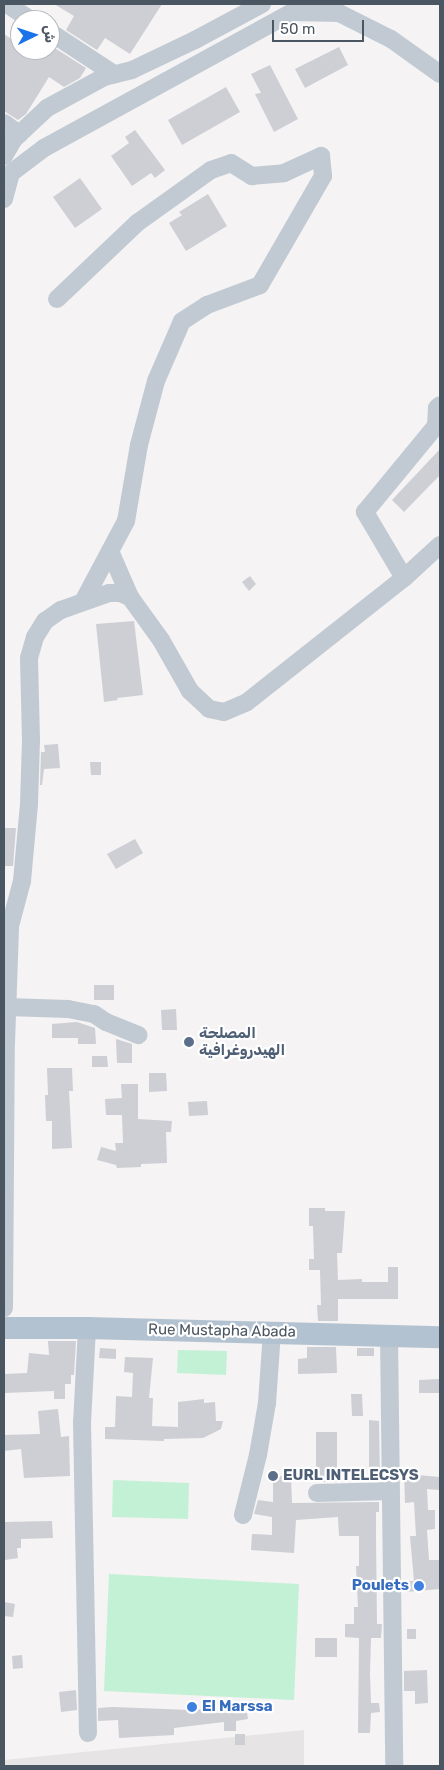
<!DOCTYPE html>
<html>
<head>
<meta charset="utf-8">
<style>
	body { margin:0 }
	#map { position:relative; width:444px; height:1770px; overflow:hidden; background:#f5f3f3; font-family:Rubik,"Noto Sans Arabic",sans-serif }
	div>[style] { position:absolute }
	.education>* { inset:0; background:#e6e4e5 }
	.green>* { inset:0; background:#c3f1d5 }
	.building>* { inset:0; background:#cdcfd5 }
	.minor>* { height:18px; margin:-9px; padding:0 9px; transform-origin:9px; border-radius:9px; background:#c1cad2 }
	.major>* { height:22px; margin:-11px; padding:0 11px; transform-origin:11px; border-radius:11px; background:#b3c2d1 }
	.dots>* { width:14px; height:14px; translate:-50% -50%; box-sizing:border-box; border:2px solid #fff; border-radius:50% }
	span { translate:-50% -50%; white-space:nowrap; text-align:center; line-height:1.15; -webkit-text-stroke:4.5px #fff; paint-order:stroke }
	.service-label { font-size:15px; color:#4e5e75; font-weight:700 }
	.left { translate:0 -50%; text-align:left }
	.street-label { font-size:15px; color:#4a5661 }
	.shop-label { font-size:15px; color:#366cbe; font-weight:700 }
	.right { translate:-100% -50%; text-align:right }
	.frame { position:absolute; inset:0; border:5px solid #4a5661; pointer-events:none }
	.north { position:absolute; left:10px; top:10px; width:50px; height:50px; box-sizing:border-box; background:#fff; border:1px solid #b7bbc0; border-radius:50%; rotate:86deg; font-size:14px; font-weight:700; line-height:20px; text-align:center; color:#4a5661 }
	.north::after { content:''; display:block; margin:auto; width:18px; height:22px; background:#1a73e8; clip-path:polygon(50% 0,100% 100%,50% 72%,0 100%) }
	.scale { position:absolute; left:272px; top:20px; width:92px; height:22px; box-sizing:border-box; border:2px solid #4a5661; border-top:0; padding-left:6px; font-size:15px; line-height:18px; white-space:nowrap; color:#4a5661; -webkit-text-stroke:4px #fff; paint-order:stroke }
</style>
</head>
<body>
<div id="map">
	<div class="education">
		<i style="clip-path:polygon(304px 1730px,304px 1766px,4px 1766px,4px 1760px)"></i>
	</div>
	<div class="green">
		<i style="clip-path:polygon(178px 1350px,227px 1351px,226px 1375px,177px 1373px)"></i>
		<i style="clip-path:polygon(113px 1480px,189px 1483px,188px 1519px,112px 1517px)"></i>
		<i style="clip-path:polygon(109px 1574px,299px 1584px,294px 1700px,104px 1691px)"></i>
	</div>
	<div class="building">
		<i style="clip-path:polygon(54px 4px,162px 4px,130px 54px,105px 38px,97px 50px,66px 30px,74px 16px)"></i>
		<i style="clip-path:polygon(4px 34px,20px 45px,20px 50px,50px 50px,50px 45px,86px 68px,80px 78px,64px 87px,49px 77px,26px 114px,18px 120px,4px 111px)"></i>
		<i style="clip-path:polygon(339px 47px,348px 65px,305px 88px,295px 69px)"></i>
		<i style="clip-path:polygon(270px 65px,298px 119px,274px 132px,255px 94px,261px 93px,251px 74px)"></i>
		<i style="clip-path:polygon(226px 87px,240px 112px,182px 145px,168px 120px)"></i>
		<i style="clip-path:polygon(135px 130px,165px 170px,155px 178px,151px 173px,132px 186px,111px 156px,129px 143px,125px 137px)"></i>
		<i style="clip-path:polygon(80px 178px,102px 209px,75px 228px,53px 197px)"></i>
		<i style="clip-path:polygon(208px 194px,227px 226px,186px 251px,169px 223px,182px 215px,179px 212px)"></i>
		<i style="clip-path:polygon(440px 449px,440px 475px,404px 512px,392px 500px)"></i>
		<i style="clip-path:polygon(250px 576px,256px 584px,249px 591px,242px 582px)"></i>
		<i style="clip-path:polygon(134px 621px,143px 695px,117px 698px,118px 700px,104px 702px,96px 624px)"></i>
		<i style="clip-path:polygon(58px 744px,60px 768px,44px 769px,42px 785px,40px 785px,41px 752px,45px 752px,44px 745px)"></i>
		<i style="clip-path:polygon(90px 762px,101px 762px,101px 775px,91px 775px)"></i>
		<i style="clip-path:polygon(4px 828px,16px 828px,13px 866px,4px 866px)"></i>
		<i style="clip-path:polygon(135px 839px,143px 853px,116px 869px,107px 854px)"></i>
		<i style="clip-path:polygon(94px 985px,114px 985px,114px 1000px,94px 1000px)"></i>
		<i style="clip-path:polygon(176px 1009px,177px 1030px,162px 1030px,161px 1010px)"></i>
		<i style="clip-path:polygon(77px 1022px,95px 1028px,96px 1044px,78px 1044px,78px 1038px,52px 1038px,52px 1024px)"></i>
		<i style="clip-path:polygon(116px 1039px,132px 1044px,132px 1063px,117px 1063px)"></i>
		<i style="clip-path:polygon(92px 1056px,107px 1056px,108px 1067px,92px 1067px)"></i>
		<i style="clip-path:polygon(47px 1068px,72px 1068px,73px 1091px,69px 1091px,72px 1148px,52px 1149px,52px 1121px,46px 1121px,45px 1095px,48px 1095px)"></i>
		<i style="clip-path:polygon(149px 1073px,166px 1073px,167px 1091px,149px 1092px)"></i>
		<i style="clip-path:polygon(121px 1084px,138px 1084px,138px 1119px,172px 1121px,171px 1132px,166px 1132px,167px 1163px,141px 1164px,141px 1167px,117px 1168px,116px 1165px,97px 1160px,101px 1147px,116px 1151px,115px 1143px,123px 1143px,122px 1115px,106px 1115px,105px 1099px,122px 1098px)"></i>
		<i style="clip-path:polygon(207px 1101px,208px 1115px,189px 1116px,188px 1102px)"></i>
		<i style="clip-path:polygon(309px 1208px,325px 1208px,325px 1211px,345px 1211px,342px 1253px,337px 1253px,338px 1280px,362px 1279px,362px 1282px,388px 1282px,388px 1267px,398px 1267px,398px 1299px,338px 1299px,338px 1321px,318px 1321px,317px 1305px,321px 1305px,320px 1270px,309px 1270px,309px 1259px,314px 1259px,313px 1226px,309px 1226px)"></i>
		<i style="clip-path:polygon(48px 1341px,76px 1341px,74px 1375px,71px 1375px,71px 1384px,65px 1384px,65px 1399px,54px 1399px,54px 1391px,4px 1393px,4px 1374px,27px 1373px,29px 1353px,49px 1355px)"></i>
		<i style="clip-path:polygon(307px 1347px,336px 1347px,337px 1373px,298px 1374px,298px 1359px,307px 1358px)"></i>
		<i style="clip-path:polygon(100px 1348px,116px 1349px,116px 1359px,99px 1358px)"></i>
		<i style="clip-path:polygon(357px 1348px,374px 1348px,374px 1356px,357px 1356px)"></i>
		<i style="clip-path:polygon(125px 1357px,153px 1358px,149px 1398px,153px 1398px,152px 1426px,178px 1427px,178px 1402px,204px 1399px,204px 1403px,215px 1402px,216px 1421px,223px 1421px,221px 1429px,203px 1438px,164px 1439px,164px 1441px,105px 1439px,105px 1427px,115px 1427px,116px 1396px,132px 1397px,133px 1373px,124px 1372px)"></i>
		<i style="clip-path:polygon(440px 1379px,440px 1393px,419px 1393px,419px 1380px)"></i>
		<i style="clip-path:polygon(351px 1394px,362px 1394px,363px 1416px,352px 1416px)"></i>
		<i style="clip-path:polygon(58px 1409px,61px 1437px,69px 1436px,70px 1476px,24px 1478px,21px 1449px,4px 1451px,4px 1435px,40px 1434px,38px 1411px)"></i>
		<i style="clip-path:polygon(369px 1420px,379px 1421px,380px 1481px,369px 1481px)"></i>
		<i style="clip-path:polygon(316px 1432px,337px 1432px,337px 1482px,316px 1482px)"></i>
		<i style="clip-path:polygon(417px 1469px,417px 1475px,440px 1477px,439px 1490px,427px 1489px,428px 1510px,435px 1510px,435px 1529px,427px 1530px,429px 1560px,440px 1560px,440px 1589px,406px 1592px,405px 1581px,414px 1581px,410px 1536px,416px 1536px,414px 1502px,405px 1503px,404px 1470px)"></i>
		<i style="clip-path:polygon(273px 1476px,291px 1476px,292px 1503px,379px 1502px,379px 1512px,376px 1512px,376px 1538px,377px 1624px,382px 1624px,381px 1638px,371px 1638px,370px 1673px,371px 1703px,379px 1703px,380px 1712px,371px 1713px,370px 1733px,358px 1733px,359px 1638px,345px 1637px,345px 1624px,354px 1624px,354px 1607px,358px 1607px,356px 1566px,359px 1566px,359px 1536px,339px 1536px,338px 1517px,296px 1520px,294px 1553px,251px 1550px,252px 1534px,272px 1535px,272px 1517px,254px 1514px,258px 1500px,273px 1502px)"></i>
		<i style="clip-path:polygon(52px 1521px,53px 1538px,21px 1539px,21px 1548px,17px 1548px,18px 1558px,5px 1560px,4px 1522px)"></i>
		<i style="clip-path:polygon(4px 1602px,15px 1604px,13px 1617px,4px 1616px)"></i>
		<i style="clip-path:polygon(407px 1629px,416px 1629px,416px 1639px,407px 1639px)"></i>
		<i style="clip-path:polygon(315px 1638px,337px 1638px,337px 1657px,315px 1657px)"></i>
		<i style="clip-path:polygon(22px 1655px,23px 1668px,13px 1669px,12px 1656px)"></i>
		<i style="clip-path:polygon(427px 1670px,428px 1703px,415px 1704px,415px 1691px,404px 1691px,404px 1671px)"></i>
		<i style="clip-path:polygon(76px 1690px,77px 1710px,61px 1712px,59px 1692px)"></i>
		<i style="clip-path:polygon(113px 1707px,190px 1710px,207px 1709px,207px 1713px,247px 1713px,248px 1719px,236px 1721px,236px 1731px,224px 1731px,224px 1722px,174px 1728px,174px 1735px,119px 1738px,118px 1720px,98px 1721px,98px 1708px)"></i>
		<i style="clip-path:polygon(235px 1734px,245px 1734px,245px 1745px,235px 1745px)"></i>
	</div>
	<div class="minor">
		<i style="left:7px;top:4px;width:29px;rotate:34deg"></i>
		<i style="left:50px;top:32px;width:77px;rotate:33.3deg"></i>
		<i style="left:4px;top:123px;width:19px;rotate:36deg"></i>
		<i style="left:4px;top:156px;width:20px;rotate:-60deg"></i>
		<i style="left:14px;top:139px;width:45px;rotate:-43.2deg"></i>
		<i style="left:47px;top:108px;width:65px;rotate:-28.5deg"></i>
		<i style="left:104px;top:77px;width:29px;rotate:-14deg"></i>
		<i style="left:132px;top:70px;width:70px;rotate:-25.5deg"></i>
		<i style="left:195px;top:40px;width:76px;rotate:-28.2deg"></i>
		<i style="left:4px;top:199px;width:27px;rotate:-75deg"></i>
		<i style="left:11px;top:173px;width:41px;rotate:-37.1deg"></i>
		<i style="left:44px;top:148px;width:283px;rotate:-28.7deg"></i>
		<i style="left:292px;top:12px;width:47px;rotate:1.2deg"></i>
		<i style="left:339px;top:13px;width:58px;rotate:26.6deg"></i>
		<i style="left:391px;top:39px;width:60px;rotate:35.5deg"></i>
		<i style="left:57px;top:299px;width:110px;rotate:-43.5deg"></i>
		<i style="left:137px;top:223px;width:91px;rotate:-35.6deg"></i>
		<i style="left:211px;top:170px;width:21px;rotate:-19deg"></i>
		<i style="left:231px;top:163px;width:25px;rotate:32deg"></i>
		<i style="left:252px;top:176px;width:32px;rotate:-5deg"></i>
		<i style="left:284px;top:173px;width:41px;rotate:-24.7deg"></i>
		<i style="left:321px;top:156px;width:20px;rotate:84deg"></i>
		<i style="left:323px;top:176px;width:126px;rotate:120deg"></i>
		<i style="left:260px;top:285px;width:57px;rotate:159.3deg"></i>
		<i style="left:207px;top:305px;width:30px;rotate:147deg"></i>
		<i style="left:182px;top:321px;width:65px;rotate:113.4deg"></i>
		<i style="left:156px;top:381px;width:66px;rotate:104.9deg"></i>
		<i style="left:139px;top:445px;width:77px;rotate:99.7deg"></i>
		<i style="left:126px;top:521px;width:89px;rotate:118deg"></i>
		<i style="left:436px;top:426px;width:18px;rotate:-87deg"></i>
		<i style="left:437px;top:408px;width:4px;rotate:-45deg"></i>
		<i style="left:110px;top:551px;width:50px;rotate:66.5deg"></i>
		<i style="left:404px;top:578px;width:77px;rotate:-120.6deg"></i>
		<i style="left:365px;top:512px;width:112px;rotate:-50.5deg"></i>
		<i style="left:436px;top:426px;width:4px;rotate:-14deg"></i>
		<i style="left:7px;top:1007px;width:61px;rotate:1.9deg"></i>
		<i style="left:68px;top:1009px;width:26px;rotate:11deg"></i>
		<i style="left:94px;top:1014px;width:14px;rotate:34deg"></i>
		<i style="left:106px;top:1022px;width:35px;rotate:22deg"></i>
		<i style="left:4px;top:1308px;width:265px;rotate:-89.6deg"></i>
		<i style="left:6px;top:1043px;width:117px;rotate:-88deg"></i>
		<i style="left:10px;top:926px;width:47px;rotate:-75.1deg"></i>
		<i style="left:22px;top:881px;width:77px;rotate:-84.8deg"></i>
		<i style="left:29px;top:804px;width:64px;rotate:-88.2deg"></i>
		<i style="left:31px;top:740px;width:82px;rotate:-91.4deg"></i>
		<i style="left:29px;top:658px;width:22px;rotate:-74deg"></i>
		<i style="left:35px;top:637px;width:19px;rotate:-58deg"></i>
		<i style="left:45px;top:621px;width:19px;rotate:-35deg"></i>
		<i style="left:61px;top:610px;width:51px;rotate:-19.5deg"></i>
		<i style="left:109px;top:593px;width:11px"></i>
		<i style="left:120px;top:593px;width:11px;rotate:22deg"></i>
		<i style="left:130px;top:597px;width:53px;rotate:54.2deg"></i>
		<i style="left:161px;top:640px;width:59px;rotate:60.4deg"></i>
		<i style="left:190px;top:691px;width:26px;rotate:43deg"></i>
		<i style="left:209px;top:709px;width:15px;rotate:11deg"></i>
		<i style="left:224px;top:712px;width:25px;rotate:-23deg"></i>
		<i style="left:247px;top:702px;width:200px;rotate:-38.3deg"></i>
		<i style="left:404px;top:578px;width:49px;rotate:-42.5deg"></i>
		<i style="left:87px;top:1328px;width:94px;rotate:93deg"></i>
		<i style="left:82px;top:1422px;width:311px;rotate:88.9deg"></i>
		<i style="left:389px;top:1335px;width:431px;rotate:89.3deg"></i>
		<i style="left:317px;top:1493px;width:73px;rotate:-1.6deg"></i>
		<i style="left:243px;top:1515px;width:62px;rotate:-76deg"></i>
		<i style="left:258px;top:1455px;width:53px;rotate:-80.2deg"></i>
		<i style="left:267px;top:1403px;width:71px;rotate:-86deg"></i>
	</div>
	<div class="major">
		<i style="left:4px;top:1328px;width:83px"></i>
		<i style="left:87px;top:1328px;width:353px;rotate:1.5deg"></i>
	</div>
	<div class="dots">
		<i style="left:189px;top:1042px;background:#5c6f8a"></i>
		<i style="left:273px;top:1476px;background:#5c6f8a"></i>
		<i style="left:419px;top:1586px;background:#3f7fe0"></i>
		<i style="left:192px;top:1707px;background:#3f7fe0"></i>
	</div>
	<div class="service-label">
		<span class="left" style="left:199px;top:1042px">المصلحة<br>الهيدروغرافية</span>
		<span class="left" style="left:283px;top:1476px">EURL INTELECSYS</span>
	</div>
	<div class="street-label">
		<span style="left:222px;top:1331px;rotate:1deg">Rue Mustapha Abada</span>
	</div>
	<div class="shop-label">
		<span class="right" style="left:409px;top:1586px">Poulets</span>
		<span class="left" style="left:202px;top:1707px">El Marssa</span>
	</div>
	<div class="frame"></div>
	<div class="north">ش</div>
	<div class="scale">50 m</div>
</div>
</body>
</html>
